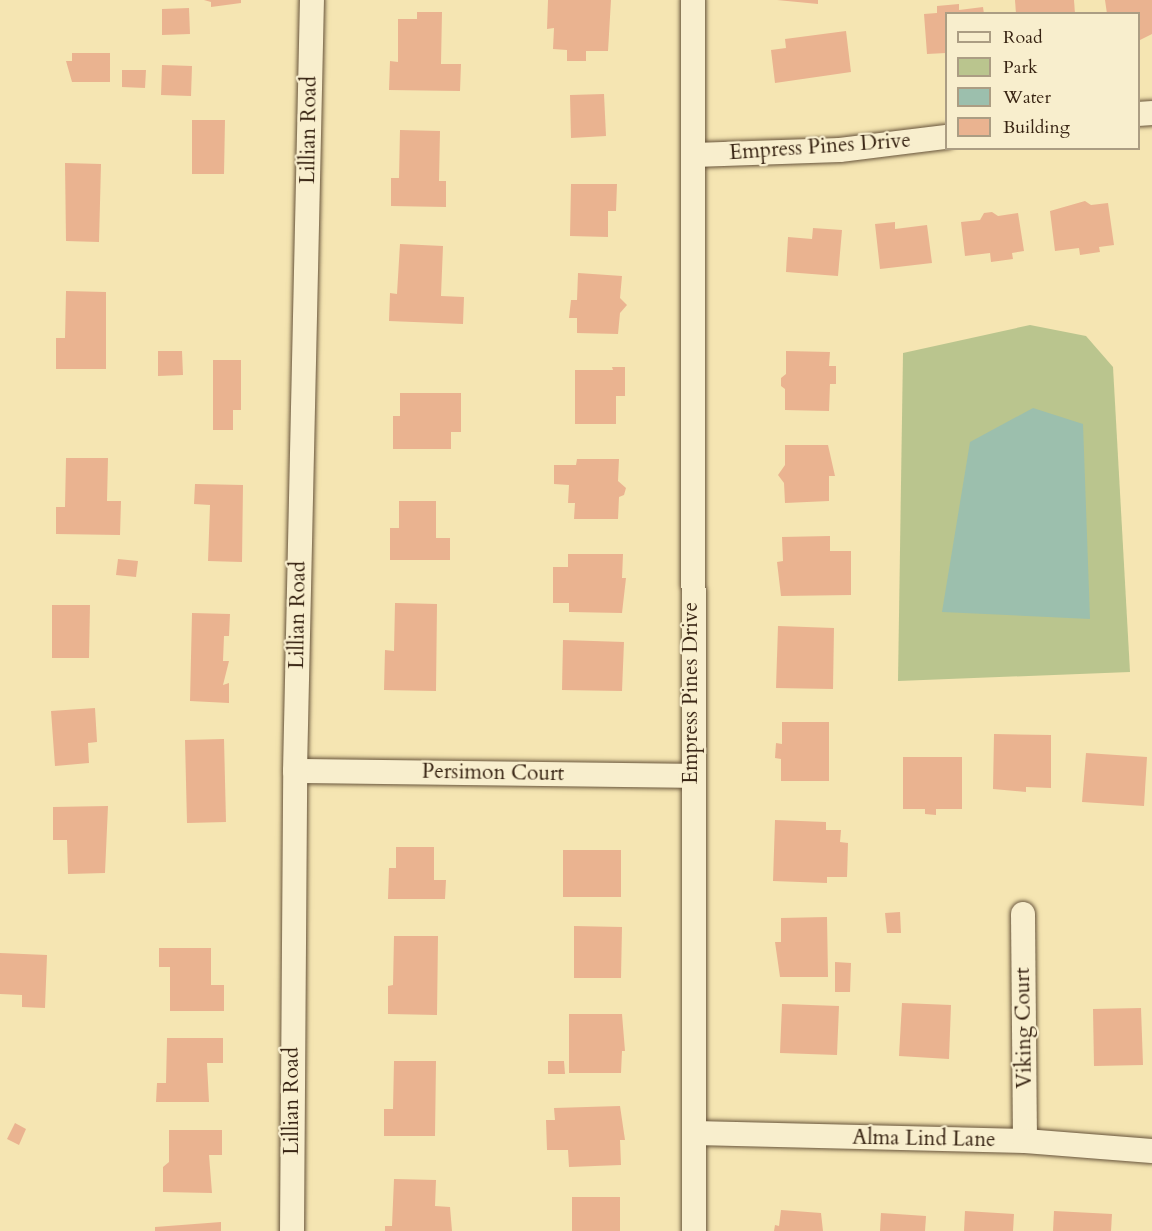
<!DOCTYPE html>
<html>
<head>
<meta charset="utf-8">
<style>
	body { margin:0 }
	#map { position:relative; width:1152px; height:1231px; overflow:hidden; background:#f5e5b2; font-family:Cardo,serif }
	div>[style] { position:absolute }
	.green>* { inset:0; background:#bac58e }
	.water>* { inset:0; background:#9cbfad }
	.building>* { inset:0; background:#eab390 }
	.roads { filter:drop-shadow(0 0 2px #67543b) drop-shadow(0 0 2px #67543b) }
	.minor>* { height:24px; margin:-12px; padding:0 12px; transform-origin:12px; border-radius:12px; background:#f8eecd }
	span { translate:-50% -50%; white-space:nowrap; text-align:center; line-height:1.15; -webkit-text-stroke:4.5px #f8eecd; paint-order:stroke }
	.street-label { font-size:21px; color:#382413 }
	.legend { position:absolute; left:945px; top:12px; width:195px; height:138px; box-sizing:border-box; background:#f8eecd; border:2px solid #ab9d83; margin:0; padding:8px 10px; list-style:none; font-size:18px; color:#382413 }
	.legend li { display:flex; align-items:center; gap:12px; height:30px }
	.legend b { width:30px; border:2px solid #ab9d83 }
</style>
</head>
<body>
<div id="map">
	<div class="green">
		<i style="clip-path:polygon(1030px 325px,1086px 336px,1113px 367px,1130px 672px,898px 681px,903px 353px)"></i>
	</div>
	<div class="water">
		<i style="clip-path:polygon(1033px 408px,1083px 424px,1090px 619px,942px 612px,970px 442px)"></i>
	</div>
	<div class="building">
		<i style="clip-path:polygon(204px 0,241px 0,241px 3px,211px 7px,211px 2px)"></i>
		<i style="clip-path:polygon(548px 0,611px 0,608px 51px,586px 51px,586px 61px,567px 61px,567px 50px,553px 49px,554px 28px,547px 29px)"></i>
		<i style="clip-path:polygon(777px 0,818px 0,818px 4px)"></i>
		<i style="clip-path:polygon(1015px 0,1074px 0,1075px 14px,1016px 14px)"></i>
		<i style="clip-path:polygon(1105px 0,1152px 0,1152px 34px,1138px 41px,1138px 14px,1107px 14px)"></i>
		<i style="clip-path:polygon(959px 4px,959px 10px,983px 7px,984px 14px,946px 14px,946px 53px,927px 54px,924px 14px,937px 13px,937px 6px)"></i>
		<i style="clip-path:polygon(189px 8px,190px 34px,162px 35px,162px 9px)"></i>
		<i style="clip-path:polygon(417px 12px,442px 12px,441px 64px,461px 64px,460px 91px,389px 90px,390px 61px,398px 62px,398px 19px,417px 19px)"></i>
		<i style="clip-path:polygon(846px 31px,851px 72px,775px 83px,771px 50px,786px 48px,785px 39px)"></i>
		<i style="clip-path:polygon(72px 53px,110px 53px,110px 82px,72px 82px,66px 61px,72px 61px)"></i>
		<i style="clip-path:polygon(162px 65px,192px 66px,191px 96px,161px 95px)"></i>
		<i style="clip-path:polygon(122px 70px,146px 70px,145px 88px,122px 87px)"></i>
		<i style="clip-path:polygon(604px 94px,606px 136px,571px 138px,570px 95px)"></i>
		<i style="clip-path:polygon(192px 120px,225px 120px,224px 174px,192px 174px)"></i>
		<i style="clip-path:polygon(400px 130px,440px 131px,439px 181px,446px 181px,446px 207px,391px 206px,391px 178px,399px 178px)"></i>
		<i style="clip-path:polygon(65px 163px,101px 164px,99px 242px,66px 241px)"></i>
		<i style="clip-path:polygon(571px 184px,617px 184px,616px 211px,608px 211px,608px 237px,570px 236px)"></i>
		<i style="clip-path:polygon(1085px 201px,1091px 205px,1108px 203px,1114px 245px,1099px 247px,1100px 252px,1080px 255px,1079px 248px,1055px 251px,1050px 211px)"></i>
		<i style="clip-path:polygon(992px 212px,998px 216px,1018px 213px,1024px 251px,1012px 253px,1013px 259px,991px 262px,990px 253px,965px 256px,961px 222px,980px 220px,984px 213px)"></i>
		<i style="clip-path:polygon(895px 222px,895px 229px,927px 225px,932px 263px,880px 269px,875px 224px)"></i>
		<i style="clip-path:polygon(813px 228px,842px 230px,838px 276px,786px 272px,788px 237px,812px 239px)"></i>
		<i style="clip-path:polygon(400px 244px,443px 246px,441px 296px,464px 297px,463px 324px,389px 321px,390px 293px,397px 294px)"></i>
		<i style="clip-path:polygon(578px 273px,622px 276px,620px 298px,627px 305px,620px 313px,618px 334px,577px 333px,577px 318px,569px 318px,571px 300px,577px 300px)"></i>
		<i style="clip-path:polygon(66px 291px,106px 292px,106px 369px,56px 369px,56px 338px,65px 338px)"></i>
		<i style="clip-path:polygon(158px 351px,182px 351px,183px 375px,158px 376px)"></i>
		<i style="clip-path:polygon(786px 351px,830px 352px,829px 366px,836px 366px,836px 384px,830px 384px,829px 411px,785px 410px,785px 389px,781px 386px,781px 378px,786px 374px)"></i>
		<i style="clip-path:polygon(213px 360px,241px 360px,241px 410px,233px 410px,233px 430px,213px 430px)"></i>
		<i style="clip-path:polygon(612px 367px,625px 367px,625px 396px,616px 396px,616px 424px,575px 424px,575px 370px,613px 370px)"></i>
		<i style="clip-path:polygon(400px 393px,461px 393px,461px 432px,451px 432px,451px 449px,393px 449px,393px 416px,400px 416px)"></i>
		<i style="clip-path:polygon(785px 445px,828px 445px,835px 476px,829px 476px,829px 501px,785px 503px,784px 483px,778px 475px,785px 465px)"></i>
		<i style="clip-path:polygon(66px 458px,108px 458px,107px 501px,121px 501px,120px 535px,56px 534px,56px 507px,65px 507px)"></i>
		<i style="clip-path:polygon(577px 459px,619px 459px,618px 481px,626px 488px,624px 495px,619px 497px,618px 519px,574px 519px,575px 503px,568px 503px,569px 485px,554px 484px,554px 465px,576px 465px)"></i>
		<i style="clip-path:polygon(195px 484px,243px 485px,242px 562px,208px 561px,210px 505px,194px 504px)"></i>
		<i style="clip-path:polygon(399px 501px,436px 501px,436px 538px,450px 538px,450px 560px,390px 560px,390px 528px,399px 528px)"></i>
		<i style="clip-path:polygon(830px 536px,830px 551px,851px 551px,851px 595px,781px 596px,777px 562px,783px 561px,782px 537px)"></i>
		<i style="clip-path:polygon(568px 554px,623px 554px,622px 578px,626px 578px,622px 613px,569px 612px,569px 603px,553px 603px,553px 567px,568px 567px)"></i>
		<i style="clip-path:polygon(118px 559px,138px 561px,136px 577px,116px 575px)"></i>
		<i style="clip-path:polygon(395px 603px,437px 604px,436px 691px,384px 690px,385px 650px,394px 651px)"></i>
		<i style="clip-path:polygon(52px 605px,90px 605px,89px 658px,52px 658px)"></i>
		<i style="clip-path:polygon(192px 613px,230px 614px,229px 636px,224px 636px,223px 661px,229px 661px,223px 685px,229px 683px,229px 703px,190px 701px)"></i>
		<i style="clip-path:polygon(778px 626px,834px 628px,833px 689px,776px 688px)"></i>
		<i style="clip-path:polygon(563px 640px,624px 642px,622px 691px,562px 690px)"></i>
		<i style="clip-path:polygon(95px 708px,97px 742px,88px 743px,89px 763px,55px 766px,51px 711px)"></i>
		<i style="clip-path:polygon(782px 722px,829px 722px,829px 781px,781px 781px,781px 759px,775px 758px,776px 743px,782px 744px)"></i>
		<i style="clip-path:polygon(994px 734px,1051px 735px,1051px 788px,1026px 787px,1026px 792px,993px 789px)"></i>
		<i style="clip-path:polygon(224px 739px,226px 822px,187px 823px,185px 740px)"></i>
		<i style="clip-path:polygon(1086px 753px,1147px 757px,1144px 806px,1082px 802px)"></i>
		<i style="clip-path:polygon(903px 757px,962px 757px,962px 809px,936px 809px,936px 815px,925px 814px,925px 809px,903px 809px)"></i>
		<i style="clip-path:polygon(108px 806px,105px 873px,68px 874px,67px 840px,53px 840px,53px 807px)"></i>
		<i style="clip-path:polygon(775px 820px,826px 822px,826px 830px,841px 830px,840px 842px,848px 843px,847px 877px,827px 877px,827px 883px,773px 881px)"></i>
		<i style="clip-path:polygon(396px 847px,434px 847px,434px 880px,446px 880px,445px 899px,388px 899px,389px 868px,396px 868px)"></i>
		<i style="clip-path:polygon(563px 850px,621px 850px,621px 897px,563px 897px)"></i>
		<i style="clip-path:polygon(900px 912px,901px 933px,887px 933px,885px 913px)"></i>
		<i style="clip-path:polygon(827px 917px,828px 977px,780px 977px,775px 942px,781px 942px,781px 918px)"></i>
		<i style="clip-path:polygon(574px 926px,622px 927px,621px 978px,574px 978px)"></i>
		<i style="clip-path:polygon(394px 936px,438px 936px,437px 1015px,388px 1014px,388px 986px,393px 985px)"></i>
		<i style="clip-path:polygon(159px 948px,211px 948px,211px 985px,224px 985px,224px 1011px,170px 1011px,170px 967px,159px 967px)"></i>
		<i style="clip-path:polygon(0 953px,47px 955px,45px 1008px,22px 1007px,22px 995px,0 994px)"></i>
		<i style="clip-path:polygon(835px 962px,851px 963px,850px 992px,835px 992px)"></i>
		<i style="clip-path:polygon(902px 1003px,951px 1005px,949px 1059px,899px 1056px)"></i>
		<i style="clip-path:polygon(782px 1004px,839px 1006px,837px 1055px,780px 1053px)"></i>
		<i style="clip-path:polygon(1141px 1008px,1143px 1065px,1094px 1066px,1093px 1009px)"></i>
		<i style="clip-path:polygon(569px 1014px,622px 1014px,625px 1051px,622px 1051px,621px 1073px,569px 1073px)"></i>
		<i style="clip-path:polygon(167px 1038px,223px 1038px,223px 1063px,207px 1063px,209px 1102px,156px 1102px,157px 1083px,166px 1083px)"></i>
		<i style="clip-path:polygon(394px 1061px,436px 1061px,435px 1136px,384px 1136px,384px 1109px,393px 1109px)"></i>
		<i style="clip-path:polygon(548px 1061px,564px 1061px,565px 1074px,548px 1074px)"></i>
		<i style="clip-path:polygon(620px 1106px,625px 1140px,620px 1140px,621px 1165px,569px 1167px,568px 1150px,547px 1150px,546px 1120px,555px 1120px,554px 1108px)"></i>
		<i style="clip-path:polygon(15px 1123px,26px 1129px,19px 1145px,7px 1139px)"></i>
		<i style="clip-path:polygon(169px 1130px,222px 1130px,222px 1155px,209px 1155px,212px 1193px,163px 1192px,163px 1167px,169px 1162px)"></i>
		<i style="clip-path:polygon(394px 1179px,436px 1180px,435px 1206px,450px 1207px,452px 1231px,385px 1231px,385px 1226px,392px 1226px)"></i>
		<i style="clip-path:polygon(572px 1197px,620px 1197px,620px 1231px,572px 1231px)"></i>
		<i style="clip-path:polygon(781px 1210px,821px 1213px,823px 1231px,774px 1231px,775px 1225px,779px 1226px)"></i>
		<i style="clip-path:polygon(965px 1211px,1014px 1214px,1013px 1231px,964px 1231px)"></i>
		<i style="clip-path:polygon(1054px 1211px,1112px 1214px,1111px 1231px,1053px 1231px)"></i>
		<i style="clip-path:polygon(881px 1213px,926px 1216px,925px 1231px,880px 1231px)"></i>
		<i style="clip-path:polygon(221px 1222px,221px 1231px,155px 1231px,155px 1227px)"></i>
	</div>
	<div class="roads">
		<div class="minor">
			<i style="left:693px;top:0;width:1231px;rotate:89.95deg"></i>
			<i style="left:1138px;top:114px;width:14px;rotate:-4deg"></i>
			<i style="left:694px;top:155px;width:146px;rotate:-2deg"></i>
			<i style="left:840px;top:150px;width:107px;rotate:-7deg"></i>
			<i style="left:295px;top:771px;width:396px;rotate:0.7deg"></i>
			<i style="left:1023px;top:914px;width:227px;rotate:89.5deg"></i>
			<i style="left:695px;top:1133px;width:330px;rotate:1.4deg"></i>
			<i style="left:1025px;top:1141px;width:127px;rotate:4.5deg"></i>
			<i style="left:292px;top:1231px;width:460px;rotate:-89.6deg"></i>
			<i style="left:295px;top:771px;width:771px;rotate:-88.74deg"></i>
		</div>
	</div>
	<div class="street-label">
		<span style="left:309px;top:130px;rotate:-89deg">Lillian Road</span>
		<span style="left:820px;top:147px;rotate:-4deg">Empress Pines Drive</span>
		<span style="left:298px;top:615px;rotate:-89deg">Lillian Road</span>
		<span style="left:691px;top:693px;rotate:-90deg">Empress Pines Drive</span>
		<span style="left:493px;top:773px;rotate:1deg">Persimon Court</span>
		<span style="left:1024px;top:1028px;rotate:-91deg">Viking Court</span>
		<span style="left:292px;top:1101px;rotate:-90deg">Lillian Road</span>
		<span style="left:924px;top:1139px;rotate:1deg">Alma Lind Lane</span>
	</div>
	<ul class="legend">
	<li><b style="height:8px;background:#f8eecd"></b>Road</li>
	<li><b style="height:16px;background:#bac58e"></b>Park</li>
	<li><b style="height:16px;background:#9cbfad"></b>Water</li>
	<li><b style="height:16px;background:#eab390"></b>Building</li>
	</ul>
</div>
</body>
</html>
